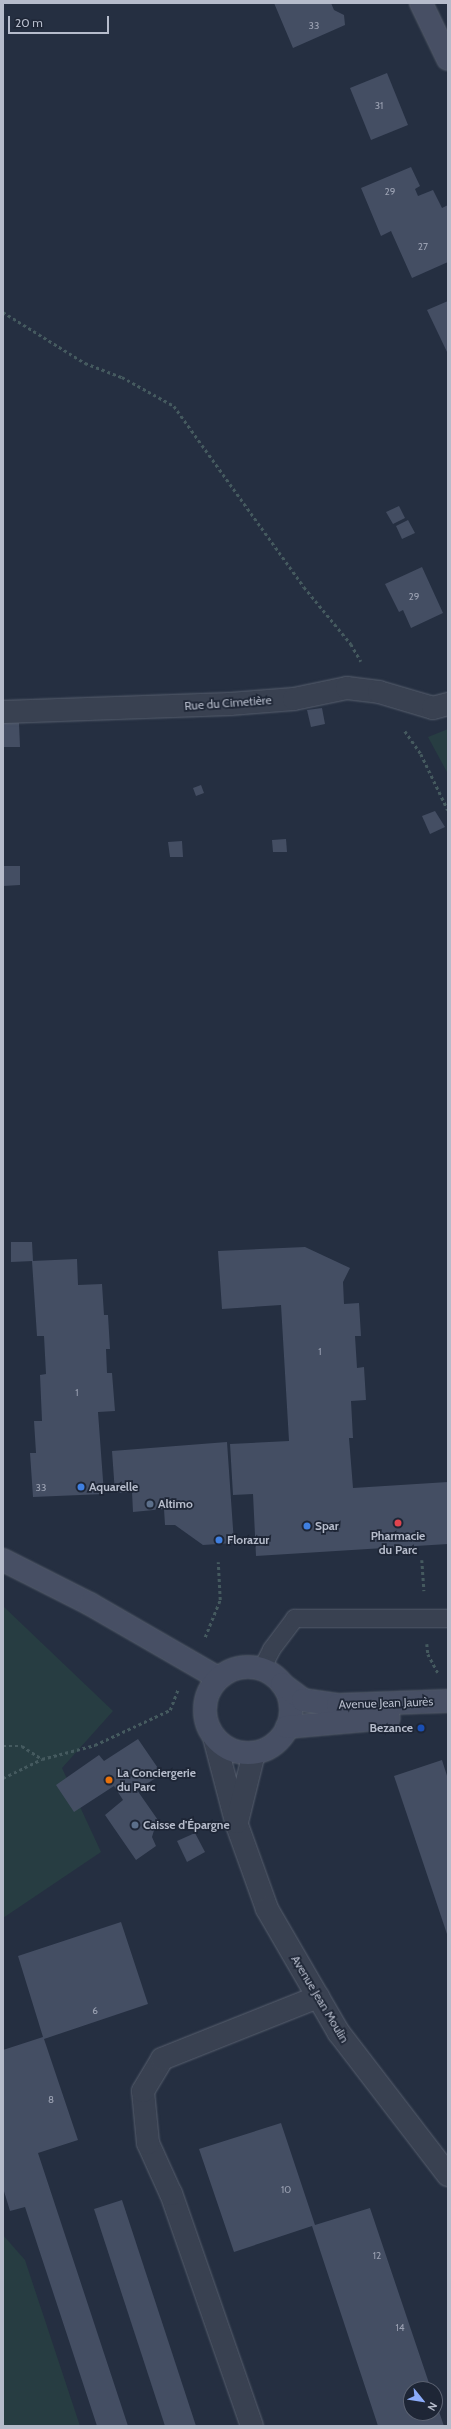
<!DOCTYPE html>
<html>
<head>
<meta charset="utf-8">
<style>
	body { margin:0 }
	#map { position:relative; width:451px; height:2429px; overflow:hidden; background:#252f41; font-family:Cabin,sans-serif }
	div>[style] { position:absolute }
	.green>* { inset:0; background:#273d42 }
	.building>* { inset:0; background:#444e63 }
	.path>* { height:2.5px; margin-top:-1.25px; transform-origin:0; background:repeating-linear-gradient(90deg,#455a5f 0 3px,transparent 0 6px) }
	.roads { filter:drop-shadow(0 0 1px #575f6e) drop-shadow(0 0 1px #575f6e) }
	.lane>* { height:17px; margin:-8.5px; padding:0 8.5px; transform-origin:8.5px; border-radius:8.5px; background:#394151 }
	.street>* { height:22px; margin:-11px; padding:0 11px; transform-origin:11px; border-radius:11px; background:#394151 }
	.secondary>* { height:22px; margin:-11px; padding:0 11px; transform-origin:11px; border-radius:11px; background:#474f64 }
	.secondary>.ring { margin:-11px; padding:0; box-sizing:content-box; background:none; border:22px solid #474f64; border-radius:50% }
	.dots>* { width:11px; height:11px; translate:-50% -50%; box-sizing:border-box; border:2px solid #1e2636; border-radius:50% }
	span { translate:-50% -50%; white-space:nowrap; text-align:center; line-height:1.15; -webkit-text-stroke:3.5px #1e2636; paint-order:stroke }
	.number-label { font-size:10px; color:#9aa0b1 }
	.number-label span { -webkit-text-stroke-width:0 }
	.street-label { font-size:12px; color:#b6bccb }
	.poi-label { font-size:12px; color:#b6bccb; font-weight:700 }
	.left { translate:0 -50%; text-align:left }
	.right { translate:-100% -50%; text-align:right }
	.frame { position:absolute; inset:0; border:4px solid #b6bccb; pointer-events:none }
	.north { position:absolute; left:403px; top:2381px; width:40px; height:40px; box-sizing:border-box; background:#1e2636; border:1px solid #5b6272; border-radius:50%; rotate:120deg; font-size:11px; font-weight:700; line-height:16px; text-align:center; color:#b6bccb }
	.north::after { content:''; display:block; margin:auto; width:14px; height:18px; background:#8cacfa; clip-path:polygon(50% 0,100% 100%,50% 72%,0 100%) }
	.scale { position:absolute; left:8px; top:16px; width:101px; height:18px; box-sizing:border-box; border:2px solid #b6bccb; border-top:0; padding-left:5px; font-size:12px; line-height:14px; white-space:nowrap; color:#b6bccb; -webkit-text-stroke:3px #1e2636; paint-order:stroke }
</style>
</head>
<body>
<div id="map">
	<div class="green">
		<i style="clip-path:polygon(448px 729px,448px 774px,428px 737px)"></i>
		<i style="clip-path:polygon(3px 1606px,113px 1711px,62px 1768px,101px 1852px,3px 1918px)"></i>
		<i style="clip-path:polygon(3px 2235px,25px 2260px,80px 2426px,3px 2426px)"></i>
	</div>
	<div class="building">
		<i style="clip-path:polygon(274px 3px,331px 3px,334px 10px,344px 15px,345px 25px,293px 48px)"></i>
		<i style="clip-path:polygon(387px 73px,408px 125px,371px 140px,350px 88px)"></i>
		<i style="clip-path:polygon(411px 167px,420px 186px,415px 189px,418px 196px,433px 190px,442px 208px,448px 205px,448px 262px,412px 278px,391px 231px,381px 236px,361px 188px)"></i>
		<i style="clip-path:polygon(448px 301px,448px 354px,427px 310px)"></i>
		<i style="clip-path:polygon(399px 506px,405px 518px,393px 524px,386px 512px)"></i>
		<i style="clip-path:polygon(408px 520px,415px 533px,402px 539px,396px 526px)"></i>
		<i style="clip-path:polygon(422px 567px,443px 613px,411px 628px,403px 610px,399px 612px,385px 584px)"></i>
		<i style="clip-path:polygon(322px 708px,325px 724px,311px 727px,307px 710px)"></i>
		<i style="clip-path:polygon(3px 723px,19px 723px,20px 747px,3px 747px)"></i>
		<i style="clip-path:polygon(201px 785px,204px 793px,196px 796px,193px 788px)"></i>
		<i style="clip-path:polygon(435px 811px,445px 827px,430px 834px,422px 816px)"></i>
		<i style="clip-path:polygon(286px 839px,287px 852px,273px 852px,272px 840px)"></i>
		<i style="clip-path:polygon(182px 841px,183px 857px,170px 857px,168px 842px)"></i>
		<i style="clip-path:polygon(3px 866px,20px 866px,20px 885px,3px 886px)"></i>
		<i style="clip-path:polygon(11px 1242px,32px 1242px,33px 1261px,11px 1262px)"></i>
		<i style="clip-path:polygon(305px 1247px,350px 1268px,343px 1282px,344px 1304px,359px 1303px,361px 1336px,355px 1336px,357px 1368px,364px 1367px,366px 1400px,351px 1401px,353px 1438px,349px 1438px,353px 1488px,448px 1482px,448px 1544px,256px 1556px,253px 1494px,233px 1495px,230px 1444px,289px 1441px,281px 1305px,222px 1309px,218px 1251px)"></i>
		<i style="clip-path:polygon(77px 1259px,78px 1285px,102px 1284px,104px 1315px,108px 1315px,110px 1349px,106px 1349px,107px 1373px,112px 1373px,115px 1411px,98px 1412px,104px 1494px,33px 1497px,30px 1453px,36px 1453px,34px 1421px,42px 1421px,40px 1375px,46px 1374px,44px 1336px,37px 1336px,32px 1261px)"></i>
		<i style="clip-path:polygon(227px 1442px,234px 1543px,203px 1545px,175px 1525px,165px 1525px,164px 1509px,133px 1512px,132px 1492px,115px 1493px,112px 1451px)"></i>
		<i style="clip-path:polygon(138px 1739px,162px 1774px,137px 1790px,160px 1823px,155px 1827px,152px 1837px,156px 1846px,136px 1860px,105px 1815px,123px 1800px,114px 1786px,74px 1812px,56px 1785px,99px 1755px,104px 1761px)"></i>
		<i style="clip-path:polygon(442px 1760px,448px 1779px,448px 1937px,394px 1776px)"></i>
		<i style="clip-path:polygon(195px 1833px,205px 1852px,187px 1862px,177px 1841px)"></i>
		<i style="clip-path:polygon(121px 1922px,148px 2004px,44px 2039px,78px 2140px,38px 2153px,128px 2426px,97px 2426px,25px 2207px,10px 2211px,3px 2188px,3px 2050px,43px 2037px,18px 1956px)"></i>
		<i style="clip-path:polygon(281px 2123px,315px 2225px,370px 2208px,431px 2389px,411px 2389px,411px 2413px,435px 2413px,435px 2400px,444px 2426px,378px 2426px,312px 2226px,234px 2252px,199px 2149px)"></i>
		<i style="clip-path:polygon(122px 2200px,196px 2426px,165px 2426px,94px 2209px)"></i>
	</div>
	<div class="path">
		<i style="left:3px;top:312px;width:97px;rotate:31.9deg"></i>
		<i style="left:85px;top:363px;width:40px;rotate:21deg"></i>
		<i style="left:122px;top:377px;width:60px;rotate:29.1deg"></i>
		<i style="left:174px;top:406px;width:223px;rotate:54.3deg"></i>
		<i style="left:304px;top:587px;width:74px;rotate:50.5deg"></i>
		<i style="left:351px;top:644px;width:20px;rotate:60deg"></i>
		<i style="left:405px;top:731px;width:28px;rotate:55deg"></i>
		<i style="left:421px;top:754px;width:62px;rotate:64.3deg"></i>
		<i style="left:422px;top:1560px;width:31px;rotate:86deg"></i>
		<i style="left:205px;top:1637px;width:40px;rotate:-68deg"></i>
		<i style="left:220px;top:1600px;width:38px;rotate:-93deg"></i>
		<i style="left:427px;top:1644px;width:10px;rotate:84deg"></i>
		<i style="left:428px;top:1654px;width:21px;rotate:62deg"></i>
		<i style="left:3px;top:1746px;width:19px"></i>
		<i style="left:22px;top:1746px;width:24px;rotate:33deg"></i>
		<i style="left:3px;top:1778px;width:43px;rotate:-26deg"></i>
		<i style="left:42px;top:1759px;width:55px;rotate:-14.8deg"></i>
		<i style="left:95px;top:1745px;width:83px;rotate:-25deg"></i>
		<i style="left:170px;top:1710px;width:22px;rotate:-69deg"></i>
	</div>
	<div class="roads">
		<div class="lane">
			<i style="left:261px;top:1669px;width:22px;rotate:-63deg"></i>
			<i style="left:271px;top:1649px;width:39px;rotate:-53deg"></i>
			<i style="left:294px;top:1618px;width:154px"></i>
		</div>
		<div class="street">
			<i style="left:3px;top:712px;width:227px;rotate:-2deg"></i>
			<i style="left:230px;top:704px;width:64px;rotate:-4.5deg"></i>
			<i style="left:294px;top:699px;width:54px;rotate:-11.7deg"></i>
			<i style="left:347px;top:688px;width:32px;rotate:7deg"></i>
			<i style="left:379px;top:692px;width:56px;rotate:16.5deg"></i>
			<i style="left:433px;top:708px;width:16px;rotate:-15deg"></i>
			<i style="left:214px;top:1737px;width:91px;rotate:75.4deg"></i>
			<i style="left:237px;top:1825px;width:89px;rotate:70.3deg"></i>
			<i style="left:267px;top:1909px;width:143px;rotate:59.9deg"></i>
			<i style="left:339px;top:2033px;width:179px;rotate:52.5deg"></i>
			<i style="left:237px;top:1822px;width:71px;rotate:-76.2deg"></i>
			<i style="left:252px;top:2426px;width:246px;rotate:-109.2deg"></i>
			<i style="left:171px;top:2194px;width:56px;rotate:-114.3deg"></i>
			<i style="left:148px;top:2143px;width:52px;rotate:-95.5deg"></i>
			<i style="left:143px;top:2091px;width:37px;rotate:-59deg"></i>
			<i style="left:162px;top:2059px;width:168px;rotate:-21.7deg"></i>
		</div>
		<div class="secondary">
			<i style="left:421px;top:3px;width:62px;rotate:64.3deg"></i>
			<i style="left:3px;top:1560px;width:97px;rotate:26.8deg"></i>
			<i style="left:90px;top:1604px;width:148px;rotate:30deg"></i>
			<i class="ring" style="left:205px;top:1667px;width:64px;height:64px"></i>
			<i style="left:282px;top:1684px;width:26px;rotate:37deg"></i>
			<i style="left:303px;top:1700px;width:35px;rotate:8deg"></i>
			<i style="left:338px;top:1705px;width:110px;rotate:-2.1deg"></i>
			<i style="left:287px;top:1727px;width:102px;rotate:-5deg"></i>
		</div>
	</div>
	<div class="dots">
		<i style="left:81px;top:1487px;background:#3f7fe0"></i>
		<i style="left:150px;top:1504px;background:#5c6f8a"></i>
		<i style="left:398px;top:1523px;background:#e0444e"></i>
		<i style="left:307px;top:1526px;background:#3f7fe0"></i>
		<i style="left:219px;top:1540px;background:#3f7fe0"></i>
		<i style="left:421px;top:1728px;background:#1a4fb4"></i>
		<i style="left:109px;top:1780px;background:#e8710a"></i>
		<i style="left:135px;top:1825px;background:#5c6f8a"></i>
	</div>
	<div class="number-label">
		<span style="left:314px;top:26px">33</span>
		<span style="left:379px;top:106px">31</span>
		<span style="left:390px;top:192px">29</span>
		<span style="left:423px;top:247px">27</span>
		<span style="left:414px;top:597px">29</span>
		<span style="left:320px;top:1352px">1</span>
		<span style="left:77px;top:1393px">1</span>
		<span style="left:41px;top:1488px">33</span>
		<span style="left:95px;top:2011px">6</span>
		<span style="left:51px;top:2100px">8</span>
		<span style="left:286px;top:2190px">10</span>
		<span style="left:377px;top:2256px">12</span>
		<span style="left:400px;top:2328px">14</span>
	</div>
	<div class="street-label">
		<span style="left:228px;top:703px;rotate:-4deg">Rue du Cimetière</span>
		<span style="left:386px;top:1703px;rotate:-2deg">Avenue Jean Jaurès</span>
		<span style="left:320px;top:1999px;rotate:59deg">Avenue Jean Moulin</span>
	</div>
	<div class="poi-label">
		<span class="left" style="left:89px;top:1487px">Aquarelle</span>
		<span class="left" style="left:158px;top:1504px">Altimo</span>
		<span class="left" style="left:315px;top:1526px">Spar</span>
		<span style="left:398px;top:1543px">Pharmacie<br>du Parc</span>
		<span class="left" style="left:227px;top:1540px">Florazur</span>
		<span class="right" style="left:413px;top:1728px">Bezance</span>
		<span class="left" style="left:117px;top:1780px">La Conciergerie<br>du Parc</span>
		<span class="left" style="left:143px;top:1825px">Caisse d'Épargne</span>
	</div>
	<div class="frame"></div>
	<div class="north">N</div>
	<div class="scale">20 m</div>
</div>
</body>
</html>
